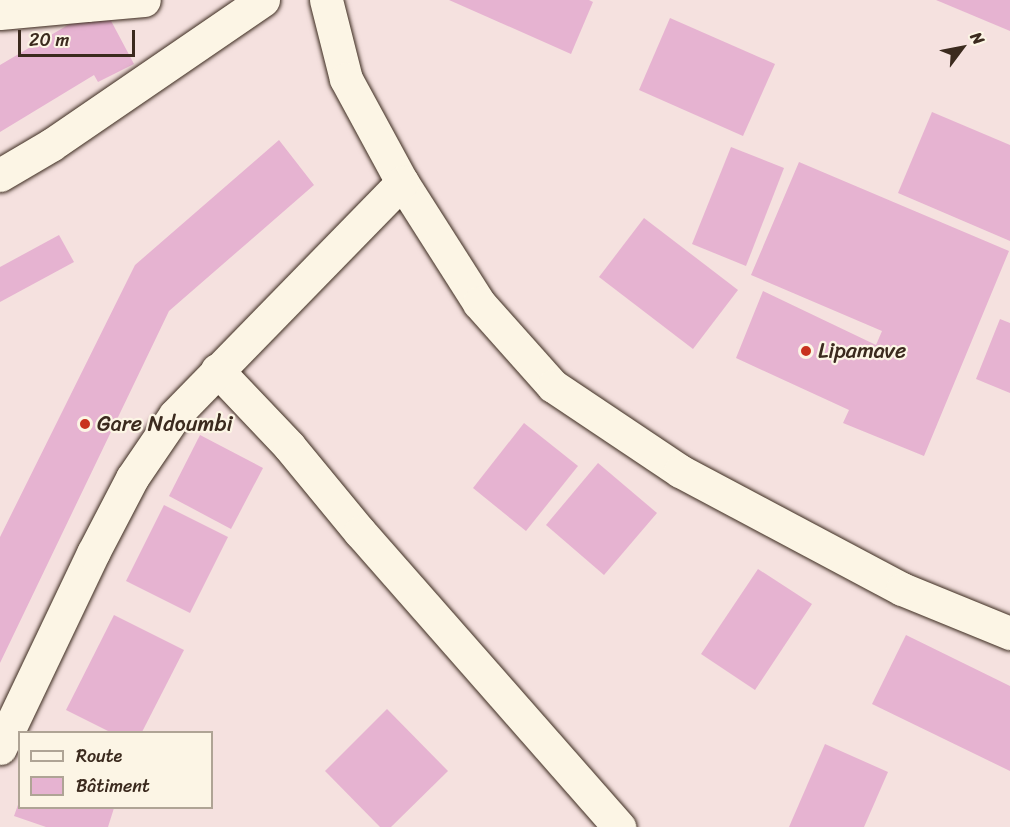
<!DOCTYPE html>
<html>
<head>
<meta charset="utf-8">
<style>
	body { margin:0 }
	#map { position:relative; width:1010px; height:827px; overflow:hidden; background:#f5e1df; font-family:Sriracha,sans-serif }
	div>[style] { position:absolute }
	.building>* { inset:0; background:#e6b3d1 }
	.roads { filter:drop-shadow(0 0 2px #3b2a1e) drop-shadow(0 0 2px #3b2a1e) }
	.minor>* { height:33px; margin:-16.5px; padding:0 16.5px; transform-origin:16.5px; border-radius:16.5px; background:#fcf5e5 }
	.tertiary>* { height:33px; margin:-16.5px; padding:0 16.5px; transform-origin:16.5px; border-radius:16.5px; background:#fcf5e5 }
	.dots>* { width:16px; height:16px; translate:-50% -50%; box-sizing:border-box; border:3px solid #fcf5e5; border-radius:50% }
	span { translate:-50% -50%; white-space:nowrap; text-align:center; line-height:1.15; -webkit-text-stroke:4.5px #fcf5e5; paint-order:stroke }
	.poi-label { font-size:22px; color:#3b2a1e }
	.left { translate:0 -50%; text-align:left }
	.legend { position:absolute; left:18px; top:731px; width:195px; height:78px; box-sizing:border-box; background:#fcf5e5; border:2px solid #afa495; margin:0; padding:8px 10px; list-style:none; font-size:18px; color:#3b2a1e }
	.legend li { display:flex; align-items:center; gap:12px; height:30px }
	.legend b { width:30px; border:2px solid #afa495 }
	.north { position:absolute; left:932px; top:18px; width:60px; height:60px; -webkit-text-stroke:4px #fcf5e5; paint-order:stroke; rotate:58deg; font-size:16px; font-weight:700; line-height:24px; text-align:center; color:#3b2a1e }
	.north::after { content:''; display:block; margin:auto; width:21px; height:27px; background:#3b2a1e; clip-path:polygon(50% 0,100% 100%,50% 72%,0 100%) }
	.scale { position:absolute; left:18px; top:30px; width:117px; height:27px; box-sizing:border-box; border:3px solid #3b2a1e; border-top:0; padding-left:8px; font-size:18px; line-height:21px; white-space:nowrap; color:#3b2a1e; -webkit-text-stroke:4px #fcf5e5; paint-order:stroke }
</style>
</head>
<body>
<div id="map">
	<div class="building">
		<i style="clip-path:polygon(449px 0,589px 0,593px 2px,571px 54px)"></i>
		<i style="clip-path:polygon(936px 0,1010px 0,1010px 31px)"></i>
		<i style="clip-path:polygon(90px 12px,109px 17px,134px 64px,98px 82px,94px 75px,0 132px,0 65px)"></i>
		<i style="clip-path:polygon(670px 18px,775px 64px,743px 136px,639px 90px)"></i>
		<i style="clip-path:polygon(932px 112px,1010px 145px,1010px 241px,898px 193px)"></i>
		<i style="clip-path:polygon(279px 140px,314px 185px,169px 311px,0 663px,0 537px,135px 265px)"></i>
		<i style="clip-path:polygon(731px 147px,784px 168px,746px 266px,692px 244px)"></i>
		<i style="clip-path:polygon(799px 162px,1009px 251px,924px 456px,843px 423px,849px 410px,736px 358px,763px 291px,876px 345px,882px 331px,751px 275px)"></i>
		<i style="clip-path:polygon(644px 218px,738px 290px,693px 349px,599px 277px)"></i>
		<i style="clip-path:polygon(59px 235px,74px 262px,0 302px,0 267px)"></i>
		<i style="clip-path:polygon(1000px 319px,1010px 323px,1010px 393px,976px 379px)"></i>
		<i style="clip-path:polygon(524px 423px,578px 466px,526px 531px,473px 488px)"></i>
		<i style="clip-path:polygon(200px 435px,263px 468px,231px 529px,169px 496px)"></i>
		<i style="clip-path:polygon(598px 463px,657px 513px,604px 575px,546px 525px)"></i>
		<i style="clip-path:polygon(164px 505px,228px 537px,190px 613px,126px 581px)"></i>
		<i style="clip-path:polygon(758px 569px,812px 604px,755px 690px,701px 654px)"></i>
		<i style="clip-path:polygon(114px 615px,184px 650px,142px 732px,110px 732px,66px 710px)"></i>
		<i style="clip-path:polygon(906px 635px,1010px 686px,1010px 771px,872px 704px)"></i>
		<i style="clip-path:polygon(387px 709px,448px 771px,391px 827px,380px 827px,325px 771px)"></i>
		<i style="clip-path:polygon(825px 744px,888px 772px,864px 827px,789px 827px)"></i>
		<i style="clip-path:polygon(19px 802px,20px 808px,114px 808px,108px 827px,46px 827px,14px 816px)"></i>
	</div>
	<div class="roads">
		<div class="minor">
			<i style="left:85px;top:0;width:5px;rotate:68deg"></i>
			<i style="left:87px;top:5px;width:57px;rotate:-5deg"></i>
			<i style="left:0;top:13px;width:87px;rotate:-5.3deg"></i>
			<i style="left:0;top:175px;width:59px;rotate:-30.5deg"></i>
			<i style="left:51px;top:145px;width:257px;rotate:-34.4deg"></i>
			<i style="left:217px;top:370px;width:105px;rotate:46.5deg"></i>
			<i style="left:289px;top:446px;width:112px;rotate:50.5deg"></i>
			<i style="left:360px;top:532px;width:393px;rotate:48.7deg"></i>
		</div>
		<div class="tertiary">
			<i style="left:326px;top:0;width:81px;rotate:75.8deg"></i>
			<i style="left:346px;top:79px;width:117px;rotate:61.5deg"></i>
			<i style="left:402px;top:182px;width:143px;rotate:57.5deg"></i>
			<i style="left:479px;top:303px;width:111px;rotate:48.3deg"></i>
			<i style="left:553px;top:386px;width:153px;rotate:33.8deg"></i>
			<i style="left:680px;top:471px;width:251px;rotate:28deg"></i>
			<i style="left:902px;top:589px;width:117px;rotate:22.2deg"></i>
			<i style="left:0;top:748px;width:216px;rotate:-64.5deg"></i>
			<i style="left:93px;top:553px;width:85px;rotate:-62.5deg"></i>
			<i style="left:132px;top:478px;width:76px;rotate:-55.7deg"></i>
			<i style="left:175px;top:415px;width:325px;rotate:-45.7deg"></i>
		</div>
	</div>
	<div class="dots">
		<i style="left:806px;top:351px;background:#c8321e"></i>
		<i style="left:85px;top:424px;background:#c8321e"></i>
	</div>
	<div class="poi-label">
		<span class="left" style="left:818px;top:351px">Lipamave</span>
		<span class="left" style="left:97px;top:424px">Gare Ndoumbi</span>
	</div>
	<ul class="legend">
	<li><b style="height:8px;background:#fcf5e5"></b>Route</li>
	<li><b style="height:16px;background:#e6b3d1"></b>Bâtiment</li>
	</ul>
	<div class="north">N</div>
	<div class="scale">20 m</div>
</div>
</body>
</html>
